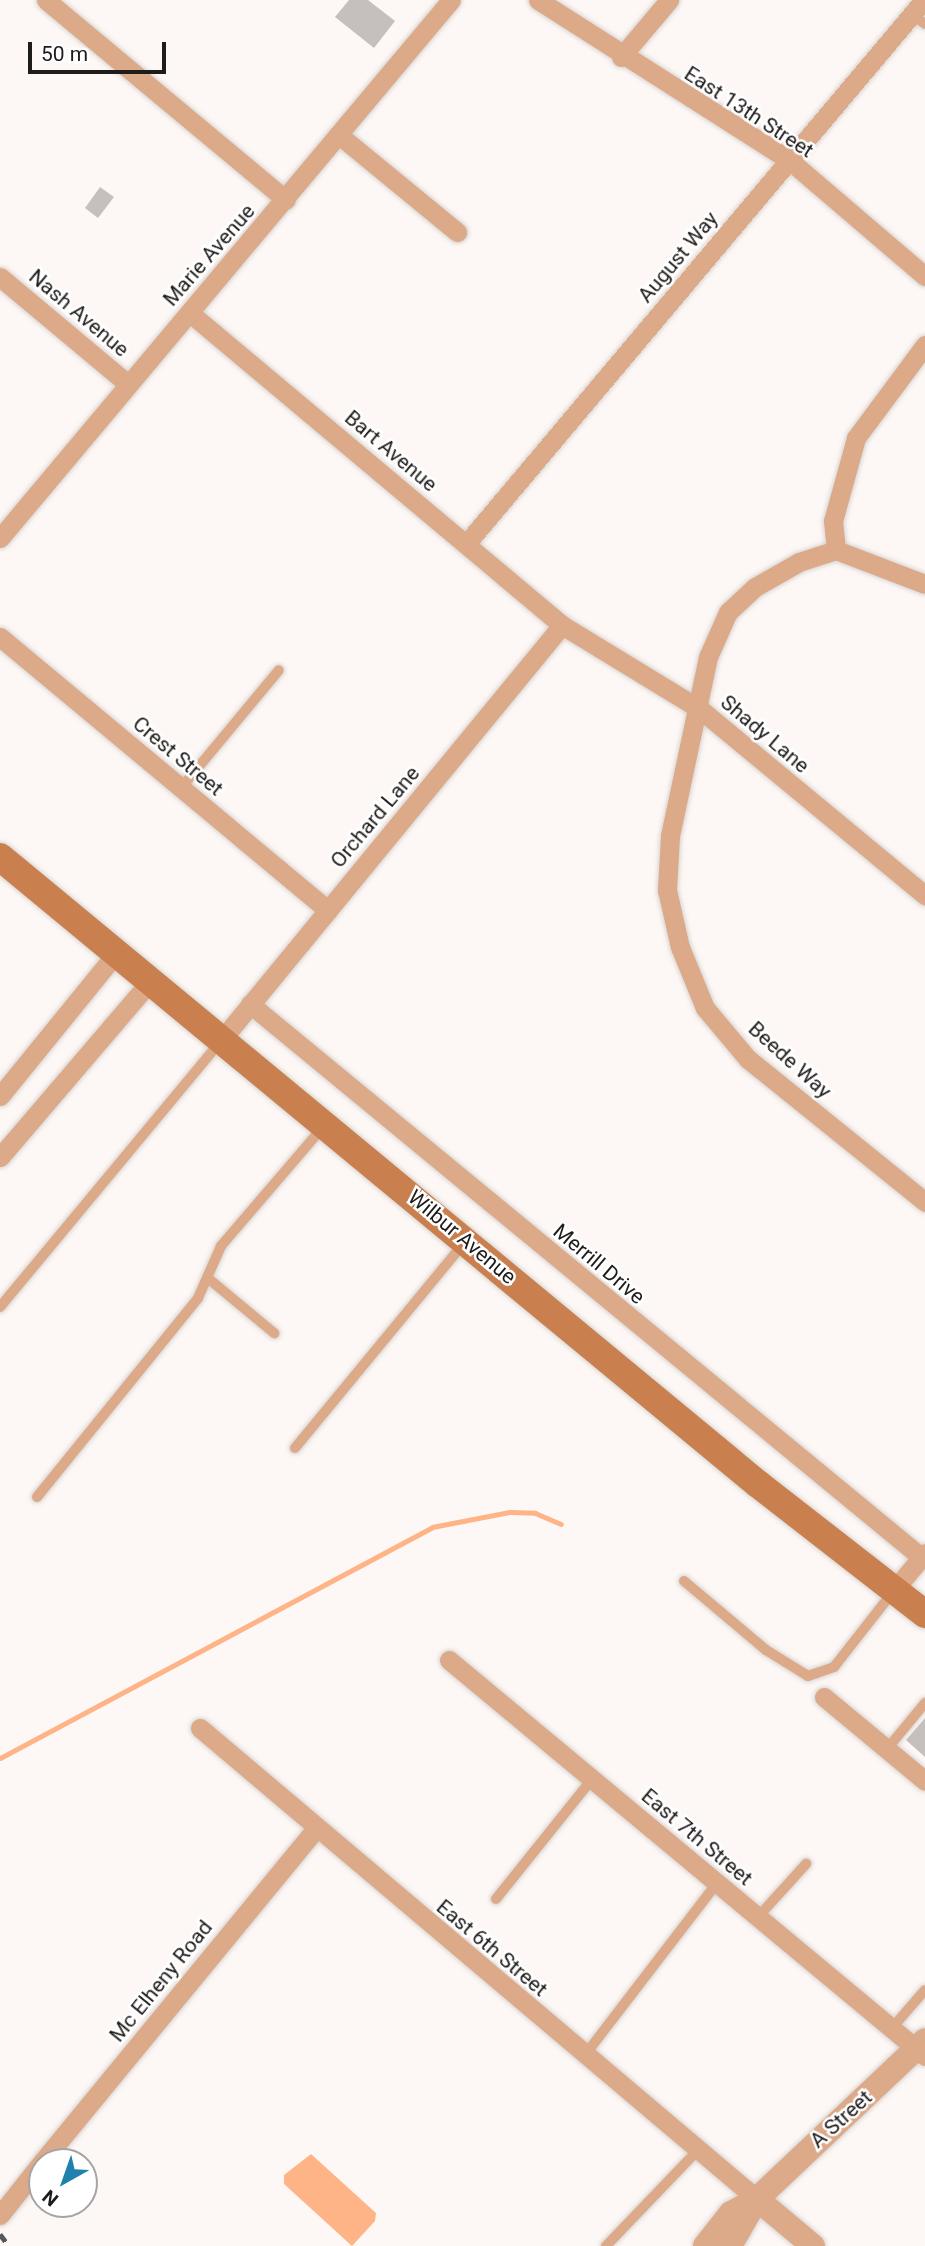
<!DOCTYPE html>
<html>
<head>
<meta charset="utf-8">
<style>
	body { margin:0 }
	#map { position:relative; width:925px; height:2246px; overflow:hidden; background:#fdf8f5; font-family:Roboto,sans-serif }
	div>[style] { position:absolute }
	.water>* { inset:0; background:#feb486 }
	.stream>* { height:5px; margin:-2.5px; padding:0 2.5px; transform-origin:2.5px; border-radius:2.5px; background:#feb486 }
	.building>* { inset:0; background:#c5c0bd }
	.roads { filter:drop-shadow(0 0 2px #d9d5d2) drop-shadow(0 0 2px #d9d5d2) }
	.service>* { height:10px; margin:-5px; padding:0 5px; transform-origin:5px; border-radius:5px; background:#dca989 }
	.minor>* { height:19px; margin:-9.5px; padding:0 9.5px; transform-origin:9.5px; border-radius:9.5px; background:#dca989 }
	.tertiary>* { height:24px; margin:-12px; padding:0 12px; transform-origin:12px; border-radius:12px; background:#dca989 }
	.secondary>* { height:28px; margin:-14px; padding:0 14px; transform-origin:14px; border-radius:14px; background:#c97f4e }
	.rail>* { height:5px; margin-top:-2.5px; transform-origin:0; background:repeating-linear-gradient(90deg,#5a5856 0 9px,transparent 0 18px) }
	span { translate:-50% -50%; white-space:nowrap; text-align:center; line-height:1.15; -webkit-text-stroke:5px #fff; paint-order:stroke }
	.street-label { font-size:21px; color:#1e1c1b }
	.north { position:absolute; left:28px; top:2148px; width:70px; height:70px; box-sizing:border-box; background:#fff; border:2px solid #a5a4a4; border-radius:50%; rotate:220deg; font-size:19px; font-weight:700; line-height:28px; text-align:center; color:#1e1c1b }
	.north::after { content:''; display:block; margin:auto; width:24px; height:32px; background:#1f81ac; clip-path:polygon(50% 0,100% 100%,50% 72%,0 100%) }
	.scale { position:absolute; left:28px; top:42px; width:138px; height:32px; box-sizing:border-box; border:4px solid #1e1c1b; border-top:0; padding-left:9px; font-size:21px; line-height:24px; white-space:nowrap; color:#1e1c1b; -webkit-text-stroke:5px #fff; paint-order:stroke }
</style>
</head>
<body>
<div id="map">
	<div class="water">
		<i style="clip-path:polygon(311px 2154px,376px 2213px,375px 2221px,352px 2246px,284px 2184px,284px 2175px)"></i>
	</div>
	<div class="stream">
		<i style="left:0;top:1758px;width:490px;rotate:-28.1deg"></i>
		<i style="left:432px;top:1527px;width:79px;rotate:-10.9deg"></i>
		<i style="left:510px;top:1512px;width:25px;rotate:2deg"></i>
		<i style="left:535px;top:1513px;width:28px;rotate:23deg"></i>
	</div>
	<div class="building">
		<i style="clip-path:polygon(349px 0,368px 0,395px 21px,374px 48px,335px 17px)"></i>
		<i style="clip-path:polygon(100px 187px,114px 197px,98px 218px,85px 208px)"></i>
		<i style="clip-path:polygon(925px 1718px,925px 1757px,906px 1740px)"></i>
	</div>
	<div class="roads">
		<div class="service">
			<i style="left:912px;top:14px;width:16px;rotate:38deg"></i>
			<i style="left:181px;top:788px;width:153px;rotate:-50.3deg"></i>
			<i style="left:209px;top:1279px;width:85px;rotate:39.7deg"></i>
			<i style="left:0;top:1307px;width:343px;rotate:-50.3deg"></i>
			<i style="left:295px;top:1448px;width:264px;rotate:-50.5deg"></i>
			<i style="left:37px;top:1497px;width:256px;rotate:-51deg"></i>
			<i style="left:198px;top:1298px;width:57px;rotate:-66.1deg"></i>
			<i style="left:221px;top:1246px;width:157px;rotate:-49.4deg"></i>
			<i style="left:684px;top:1581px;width:107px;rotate:40.1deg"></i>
			<i style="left:766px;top:1650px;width:49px;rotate:31.8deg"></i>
			<i style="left:808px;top:1676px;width:28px;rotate:-19deg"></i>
			<i style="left:834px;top:1667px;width:94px;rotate:-51.9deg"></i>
			<i style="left:887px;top:1749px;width:60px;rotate:-50.4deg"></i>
			<i style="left:496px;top:1899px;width:154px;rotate:-51.3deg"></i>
			<i style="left:758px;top:1917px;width:72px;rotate:-47.8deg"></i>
			<i style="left:892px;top:2028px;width:50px;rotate:-49deg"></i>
			<i style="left:585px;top:2055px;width:217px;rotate:-52.5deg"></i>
			<i style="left:606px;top:2246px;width:133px;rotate:-46.2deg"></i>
		</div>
		<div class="minor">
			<i style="left:46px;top:0;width:312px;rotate:39.8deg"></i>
			<i style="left:538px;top:0;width:298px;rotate:32.5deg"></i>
			<i style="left:789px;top:160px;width:179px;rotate:40.5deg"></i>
			<i style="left:621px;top:57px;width:75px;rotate:-49.9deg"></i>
			<i style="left:339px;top:135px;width:153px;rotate:39.4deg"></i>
			<i style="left:0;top:277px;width:167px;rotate:39.9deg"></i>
			<i style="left:190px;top:313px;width:486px;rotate:40deg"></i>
			<i style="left:562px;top:625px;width:163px;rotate:31.4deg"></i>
			<i style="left:701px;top:710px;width:291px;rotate:39.6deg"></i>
			<i style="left:925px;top:345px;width:116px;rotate:126.6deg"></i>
			<i style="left:856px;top:438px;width:86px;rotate:105.5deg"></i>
			<i style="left:833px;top:521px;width:29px;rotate:84deg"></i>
			<i style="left:836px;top:550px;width:39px;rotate:162deg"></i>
			<i style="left:799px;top:562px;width:51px;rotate:150.4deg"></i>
			<i style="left:755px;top:587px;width:37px;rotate:137deg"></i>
			<i style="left:728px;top:612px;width:49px;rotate:114deg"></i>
			<i style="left:708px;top:657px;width:183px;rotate:102deg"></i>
			<i style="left:670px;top:836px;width:54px;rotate:93.2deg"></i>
			<i style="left:667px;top:890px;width:58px;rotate:77.2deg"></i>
			<i style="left:680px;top:947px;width:66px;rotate:67.7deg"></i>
			<i style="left:705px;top:1008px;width:67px;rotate:49.9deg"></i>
			<i style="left:748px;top:1059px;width:228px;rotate:38.9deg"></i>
			<i style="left:0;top:538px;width:702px;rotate:-50.03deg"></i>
			<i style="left:466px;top:544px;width:711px;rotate:-49.91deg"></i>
			<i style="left:836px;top:550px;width:95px;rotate:20.9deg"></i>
			<i style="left:0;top:637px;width:427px;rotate:39.8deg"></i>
			<i style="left:250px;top:1004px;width:870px;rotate:39.49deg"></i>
			<i style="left:223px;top:1038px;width:534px;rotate:-50.62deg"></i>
			<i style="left:0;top:1096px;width:187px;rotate:-50.9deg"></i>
			<i style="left:0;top:1157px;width:234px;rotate:-49.5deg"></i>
			<i style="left:894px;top:1590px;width:48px;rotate:-50deg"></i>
			<i style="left:449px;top:1660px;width:619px;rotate:39.76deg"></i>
			<i style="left:824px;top:1697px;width:131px;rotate:39.7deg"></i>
			<i style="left:200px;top:1728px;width:729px;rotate:40.22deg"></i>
			<i style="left:42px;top:2162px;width:430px;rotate:-50.6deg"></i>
			<i style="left:0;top:2215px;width:68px;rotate:-51.6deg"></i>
		</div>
		<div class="tertiary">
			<i style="left:757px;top:2199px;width:73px;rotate:40deg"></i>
			<i style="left:705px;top:2246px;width:42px;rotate:-51.8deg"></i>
			<i style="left:731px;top:2213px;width:30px;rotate:-28deg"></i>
			<i style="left:757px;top:2199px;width:231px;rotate:-43.4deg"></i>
			<i style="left:730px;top:2246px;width:54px;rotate:-60.1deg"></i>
		</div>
		<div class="secondary">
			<i style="left:0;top:857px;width:984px;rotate:39.6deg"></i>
			<i style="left:758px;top:1484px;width:212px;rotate:37.9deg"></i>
		</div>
	</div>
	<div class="rail">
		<i style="left:0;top:2234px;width:15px;rotate:53deg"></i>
	</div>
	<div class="street-label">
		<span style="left:749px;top:112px;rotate:33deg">East 13th Street</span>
		<span style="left:209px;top:255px;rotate:-49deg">Marie Avenue</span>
		<span style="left:678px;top:257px;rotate:-50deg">August Way</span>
		<span style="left:79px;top:313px;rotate:40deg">Nash Avenue</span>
		<span style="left:391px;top:451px;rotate:40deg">Bart Avenue</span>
		<span style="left:765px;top:734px;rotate:40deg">Shady Lane</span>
		<span style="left:178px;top:756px;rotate:40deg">Crest Street</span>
		<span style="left:375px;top:817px;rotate:-50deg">Orchard Lane</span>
		<span style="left:790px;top:1060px;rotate:42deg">Beede Way</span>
		<span style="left:462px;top:1237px;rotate:40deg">Wilbur Avenue</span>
		<span style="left:599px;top:1264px;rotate:40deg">Merrill Drive</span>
		<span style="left:697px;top:1837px;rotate:40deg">East 7th Street</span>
		<span style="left:492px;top:1948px;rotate:40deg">East 6th Street</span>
		<span style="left:161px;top:1981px;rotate:-51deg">Mc Elheny Road</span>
		<span style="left:841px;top:2119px;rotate:-42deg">A Street</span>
	</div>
	<div class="north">N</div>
	<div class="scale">50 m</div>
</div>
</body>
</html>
